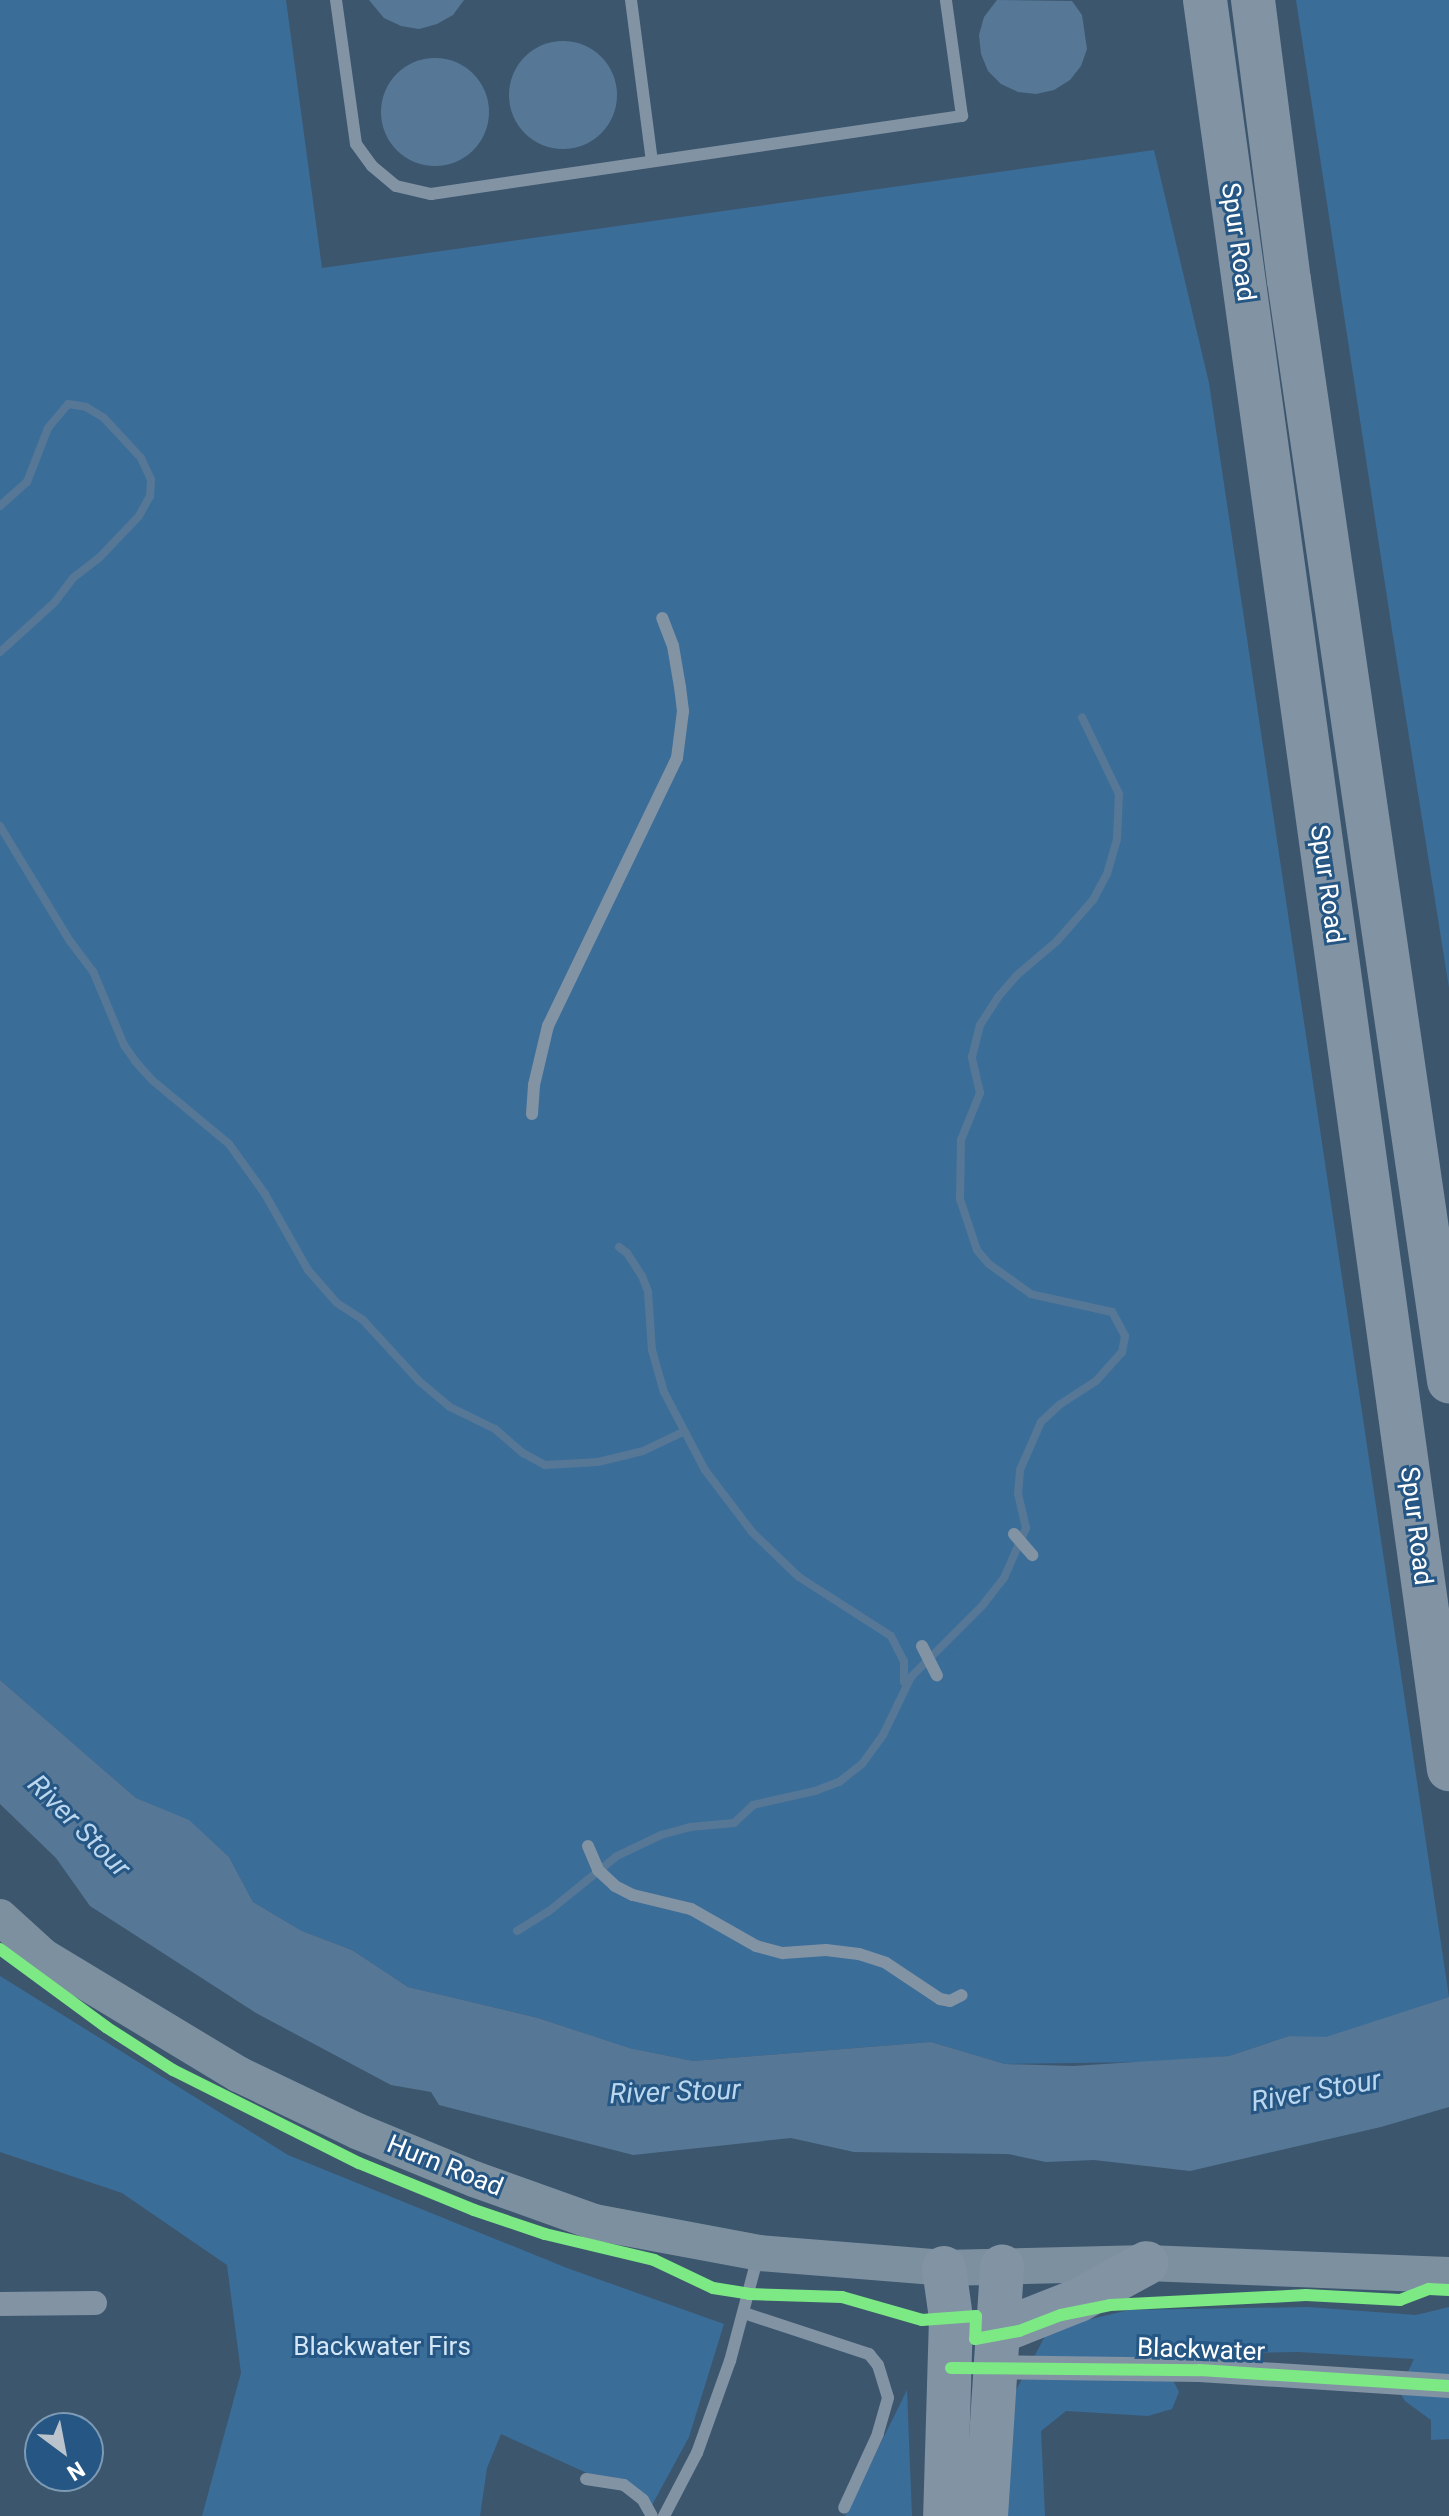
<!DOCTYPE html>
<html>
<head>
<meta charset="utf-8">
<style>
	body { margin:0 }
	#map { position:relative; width:1449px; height:2516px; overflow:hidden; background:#3c566e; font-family:Roboto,sans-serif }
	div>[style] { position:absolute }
	.green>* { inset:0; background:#3b6d99 }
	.water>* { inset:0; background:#567896 }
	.round { border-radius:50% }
	.stream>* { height:8px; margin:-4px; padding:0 4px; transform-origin:4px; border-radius:4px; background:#567896 }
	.lane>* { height:12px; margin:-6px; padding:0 6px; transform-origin:6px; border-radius:6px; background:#8293a4 }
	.street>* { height:24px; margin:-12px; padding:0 12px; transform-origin:12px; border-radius:12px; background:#8293a4 }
	.secondary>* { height:36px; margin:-18px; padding:0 18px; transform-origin:18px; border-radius:18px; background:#7d90a0 }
	.highway>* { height:44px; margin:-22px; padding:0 22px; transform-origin:22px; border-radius:22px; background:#8293a4 }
	.cycleway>* { height:12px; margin:-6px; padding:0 6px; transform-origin:6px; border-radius:6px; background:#7ce984 }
	span { translate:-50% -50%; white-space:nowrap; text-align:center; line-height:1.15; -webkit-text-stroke:6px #265784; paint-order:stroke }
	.street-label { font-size:26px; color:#fff }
	.park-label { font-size:26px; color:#d3e6f6 }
	.water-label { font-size:28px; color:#bbd7ef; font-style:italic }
	.north { position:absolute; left:24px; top:2412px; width:80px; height:80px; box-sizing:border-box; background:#265784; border:2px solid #7d9ab5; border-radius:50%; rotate:148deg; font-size:22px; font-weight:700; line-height:32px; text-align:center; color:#fff }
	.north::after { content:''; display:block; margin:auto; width:28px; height:36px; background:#bbc4cc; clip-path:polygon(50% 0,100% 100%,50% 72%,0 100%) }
</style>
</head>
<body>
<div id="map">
	<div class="green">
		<i style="clip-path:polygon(0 0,286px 0,322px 268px,1154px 150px,1209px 383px,1449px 1997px,1326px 2038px,1289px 2036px,1229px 2056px,1152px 2062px,1005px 2064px,931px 2042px,693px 2061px,628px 2048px,538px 2018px,408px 1987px,352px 1950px,302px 1931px,253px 1902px,229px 1857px,189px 1821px,136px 1798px,0 1680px)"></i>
		<i style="clip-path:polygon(1296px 0,1449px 0,1449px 988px,1392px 630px)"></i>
		<i style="clip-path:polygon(0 1976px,288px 2155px,567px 2268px,724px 2324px,689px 2437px,651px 2507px,631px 2493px,501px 2434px,487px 2468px,480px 2516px,202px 2516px,241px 2373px,227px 2265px,122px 2193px,0 2152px)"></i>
		<i style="clip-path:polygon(1308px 2307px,1416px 2315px,1449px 2307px,1449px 2439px,1431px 2440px,1431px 2420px,1405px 2401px,1399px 2391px,1414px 2359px,1298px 2352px,1160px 2354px,1179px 2392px,1172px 2409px,1148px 2416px,1066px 2411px,1041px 2431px,1045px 2516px,1005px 2516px,1009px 2403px,1049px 2329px,1129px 2310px)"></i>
		<i style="clip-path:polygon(907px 2390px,912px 2516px,845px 2516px)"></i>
	</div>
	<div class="water">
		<i style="clip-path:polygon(369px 0,464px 0,453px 15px,437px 24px,419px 29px,401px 26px,384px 18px)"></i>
		<i style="clip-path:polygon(997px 0,1072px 1px,1082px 15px,1087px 49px,1081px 66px,1070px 80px,1054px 90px,1036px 94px,1018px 92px,1001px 84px,988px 71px,981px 54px,979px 35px,984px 17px)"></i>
		<i class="round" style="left:509px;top:41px;width:108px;height:108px"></i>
		<i class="round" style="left:381px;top:58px;width:108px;height:108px"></i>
		<i style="clip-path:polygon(0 1680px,136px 1798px,189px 1820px,229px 1857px,253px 1902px,302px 1931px,352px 1950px,408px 1987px,538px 2018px,629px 2048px,693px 2061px,931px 2042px,1005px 2064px,1073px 2066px,1229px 2056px,1289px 2036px,1326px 2037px,1449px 1997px,1449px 2107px,1381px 2127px,1190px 2171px,1094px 2160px,1046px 2162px,1008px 2154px,854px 2152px,791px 2138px,633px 2155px,439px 2105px,431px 2092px,391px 2085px,256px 2013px,90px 1906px,56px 1858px,0 1804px)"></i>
	</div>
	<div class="stream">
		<i style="left:0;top:506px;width:36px;rotate:-42deg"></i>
		<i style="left:27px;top:482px;width:58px;rotate:-68.7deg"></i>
		<i style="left:48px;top:428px;width:31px;rotate:-50deg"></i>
		<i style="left:68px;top:404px;width:18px;rotate:9deg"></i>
		<i style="left:86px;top:407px;width:21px;rotate:31deg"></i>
		<i style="left:104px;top:418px;width:54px;rotate:47.2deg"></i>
		<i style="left:141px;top:458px;width:23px;rotate:65deg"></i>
		<i style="left:151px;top:479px;width:17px;rotate:93deg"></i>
		<i style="left:150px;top:496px;width:23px;rotate:119deg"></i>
		<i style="left:139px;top:516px;width:57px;rotate:133.6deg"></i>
		<i style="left:100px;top:557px;width:34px;rotate:142deg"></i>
		<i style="left:73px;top:578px;width:30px;rotate:127deg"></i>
		<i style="left:55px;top:602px;width:74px;rotate:137.7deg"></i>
		<i style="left:0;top:826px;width:135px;rotate:58.7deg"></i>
		<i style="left:70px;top:941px;width:38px;rotate:53deg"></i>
		<i style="left:93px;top:971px;width:80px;rotate:67.3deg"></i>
		<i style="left:124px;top:1045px;width:19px;rotate:55deg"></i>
		<i style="left:135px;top:1061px;width:25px;rotate:48deg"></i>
		<i style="left:152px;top:1080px;width:100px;rotate:39.7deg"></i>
		<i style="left:229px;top:1144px;width:62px;rotate:54.2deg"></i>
		<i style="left:265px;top:1194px;width:87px;rotate:60.5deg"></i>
		<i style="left:308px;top:1270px;width:44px;rotate:48.7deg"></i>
		<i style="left:337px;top:1303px;width:31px;rotate:33deg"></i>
		<i style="left:363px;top:1320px;width:83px;rotate:47.4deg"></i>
		<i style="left:419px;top:1381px;width:40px;rotate:40deg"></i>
		<i style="left:450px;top:1407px;width:50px;rotate:26.1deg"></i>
		<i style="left:495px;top:1429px;width:37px;rotate:41deg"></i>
		<i style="left:523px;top:1453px;width:25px;rotate:29deg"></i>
		<i style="left:545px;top:1465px;width:53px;rotate:-3.2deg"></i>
		<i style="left:598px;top:1462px;width:46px;rotate:-13.7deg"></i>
		<i style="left:643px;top:1451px;width:44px;rotate:-25.4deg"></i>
		<i style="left:619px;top:1247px;width:10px;rotate:37deg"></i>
		<i style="left:627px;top:1253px;width:27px;rotate:57deg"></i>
		<i style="left:642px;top:1276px;width:17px;rotate:69deg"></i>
		<i style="left:648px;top:1292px;width:58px;rotate:86.1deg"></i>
		<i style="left:652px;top:1350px;width:44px;rotate:74.1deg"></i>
		<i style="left:664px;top:1392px;width:88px;rotate:62.3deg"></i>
		<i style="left:705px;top:1470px;width:78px;rotate:52.8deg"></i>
		<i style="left:752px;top:1532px;width:65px;rotate:43.8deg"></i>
		<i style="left:799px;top:1577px;width:109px;rotate:32.7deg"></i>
		<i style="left:891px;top:1636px;width:28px;rotate:63deg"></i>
		<i style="left:904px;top:1661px;width:21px;rotate:90deg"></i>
		<i style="left:517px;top:1931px;width:36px;rotate:-32deg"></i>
		<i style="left:548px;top:1912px;width:89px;rotate:-39.1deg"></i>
		<i style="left:617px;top:1856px;width:49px;rotate:-25.5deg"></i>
		<i style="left:661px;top:1835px;width:30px;rotate:-15deg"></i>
		<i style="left:690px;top:1827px;width:44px;rotate:-5.2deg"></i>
		<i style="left:734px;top:1823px;width:26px;rotate:-43deg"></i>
		<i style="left:753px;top:1805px;width:64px;rotate:-12.7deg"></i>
		<i style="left:815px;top:1791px;width:26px;rotate:-21deg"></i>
		<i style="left:839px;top:1782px;width:29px;rotate:-38deg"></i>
		<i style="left:862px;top:1764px;width:36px;rotate:-54deg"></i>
		<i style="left:883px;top:1735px;width:64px;rotate:-64.2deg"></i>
		<i style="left:911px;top:1677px;width:100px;rotate:-45deg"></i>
		<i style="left:982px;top:1606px;width:36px;rotate:-52deg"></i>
		<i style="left:1004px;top:1578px;width:55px;rotate:-66.3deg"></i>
		<i style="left:1026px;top:1528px;width:35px;rotate:-103deg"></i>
		<i style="left:1018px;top:1494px;width:24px;rotate:-85deg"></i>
		<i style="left:1020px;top:1470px;width:52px;rotate:-66.4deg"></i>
		<i style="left:1041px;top:1422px;width:25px;rotate:-43deg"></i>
		<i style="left:1059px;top:1405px;width:44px;rotate:-33deg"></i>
		<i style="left:1096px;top:1381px;width:39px;rotate:-48deg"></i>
		<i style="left:1122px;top:1352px;width:16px;rotate:-79deg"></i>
		<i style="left:1125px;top:1336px;width:27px;rotate:-118deg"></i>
		<i style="left:1112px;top:1312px;width:83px;rotate:-167.5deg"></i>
		<i style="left:1031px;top:1294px;width:52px;rotate:-144.5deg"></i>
		<i style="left:989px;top:1264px;width:18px;rotate:-131deg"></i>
		<i style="left:977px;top:1250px;width:54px;rotate:-108.4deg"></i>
		<i style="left:960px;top:1199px;width:59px;rotate:-89deg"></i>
		<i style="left:961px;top:1140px;width:51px;rotate:-68deg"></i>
		<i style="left:980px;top:1093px;width:37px;rotate:-103deg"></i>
		<i style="left:972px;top:1057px;width:33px;rotate:-76deg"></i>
		<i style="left:980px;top:1025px;width:33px;rotate:-57deg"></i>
		<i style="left:998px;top:997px;width:28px;rotate:-49deg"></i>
		<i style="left:1016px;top:976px;width:54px;rotate:-40.5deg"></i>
		<i style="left:1057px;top:941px;width:55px;rotate:-48.7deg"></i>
		<i style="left:1093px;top:900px;width:30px;rotate:-62deg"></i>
		<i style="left:1107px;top:874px;width:36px;rotate:-74deg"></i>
		<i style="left:1117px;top:839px;width:45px;rotate:-87.5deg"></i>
		<i style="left:1119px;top:794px;width:85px;rotate:-115.7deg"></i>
	</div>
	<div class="lane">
		<i style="left:336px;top:0;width:145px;rotate:82.1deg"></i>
		<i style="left:356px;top:144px;width:27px;rotate:54deg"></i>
		<i style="left:372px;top:166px;width:31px;rotate:40deg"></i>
		<i style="left:396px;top:186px;width:36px;rotate:13deg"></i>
		<i style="left:431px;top:194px;width:537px;rotate:-8.36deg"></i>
		<i style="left:962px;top:116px;width:117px;rotate:-97.9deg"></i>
		<i style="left:631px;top:0;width:162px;rotate:82.6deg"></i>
		<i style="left:532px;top:1114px;width:29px;rotate:-86deg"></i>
		<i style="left:534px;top:1085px;width:61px;rotate:-76.7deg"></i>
		<i style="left:548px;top:1026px;width:297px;rotate:-64.3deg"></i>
		<i style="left:677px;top:758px;width:47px;rotate:-82.7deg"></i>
		<i style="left:683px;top:711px;width:24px;rotate:-97deg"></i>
		<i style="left:680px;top:687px;width:42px;rotate:-99.7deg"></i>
		<i style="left:673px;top:646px;width:30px;rotate:-111deg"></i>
		<i style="left:1014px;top:1534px;width:28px;rotate:49deg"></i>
		<i style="left:922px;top:1646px;width:33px;rotate:63deg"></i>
		<i style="left:588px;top:1846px;width:26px;rotate:67deg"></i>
		<i style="left:598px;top:1870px;width:23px;rotate:43deg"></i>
		<i style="left:615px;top:1886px;width:20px;rotate:27deg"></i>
		<i style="left:633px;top:1895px;width:60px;rotate:13.6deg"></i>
		<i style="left:691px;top:1909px;width:75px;rotate:29.6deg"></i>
		<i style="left:756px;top:1946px;width:28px;rotate:15deg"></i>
		<i style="left:783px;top:1953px;width:43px;rotate:-4deg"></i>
		<i style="left:826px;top:1950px;width:33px;rotate:7deg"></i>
		<i style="left:859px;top:1954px;width:28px;rotate:18deg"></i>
		<i style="left:886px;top:1963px;width:65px;rotate:33.7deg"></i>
		<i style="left:940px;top:1999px;width:10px;rotate:11deg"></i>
		<i style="left:950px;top:2001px;width:13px;rotate:-27deg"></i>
		<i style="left:744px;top:2313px;width:132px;rotate:18.2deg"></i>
		<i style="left:869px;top:2354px;width:14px;rotate:51deg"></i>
		<i style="left:878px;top:2365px;width:34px;rotate:73deg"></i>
		<i style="left:888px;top:2398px;width:37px;rotate:106deg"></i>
		<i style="left:878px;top:2434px;width:81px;rotate:114.7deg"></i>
		<i style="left:586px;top:2479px;width:38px;rotate:9deg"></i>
		<i style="left:624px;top:2485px;width:24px;rotate:38deg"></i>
		<i style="left:643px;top:2500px;width:18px;rotate:61deg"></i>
		<i style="left:664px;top:2516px;width:71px;rotate:-62.4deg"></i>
		<i style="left:697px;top:2453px;width:98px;rotate:-70.3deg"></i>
		<i style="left:730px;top:2361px;width:109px;rotate:-75.1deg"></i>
	</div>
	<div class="street">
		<i style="left:0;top:2304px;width:95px;rotate:-0.6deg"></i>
		<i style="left:988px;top:2367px;width:212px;rotate:0.8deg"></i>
		<i style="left:1200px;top:2370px;width:250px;rotate:3.7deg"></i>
	</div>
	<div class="secondary">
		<i style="left:0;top:1917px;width:59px;rotate:42.3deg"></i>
		<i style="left:44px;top:1957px;width:227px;rotate:31.1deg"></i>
		<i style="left:238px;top:2074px;width:132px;rotate:25.6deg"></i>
		<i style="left:357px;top:2131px;width:126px;rotate:22.3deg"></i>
		<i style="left:474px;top:2179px;width:127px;rotate:19.7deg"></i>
		<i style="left:594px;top:2222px;width:168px;rotate:10.6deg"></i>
		<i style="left:759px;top:2253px;width:186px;rotate:4.6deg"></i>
		<i style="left:944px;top:2268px;width:203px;rotate:-1.4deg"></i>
		<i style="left:1147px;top:2263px;width:302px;rotate:2.3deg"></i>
	</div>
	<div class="highway">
		<i style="left:1205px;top:0;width:1786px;rotate:82.15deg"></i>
		<i style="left:1253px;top:0;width:282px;rotate:82.7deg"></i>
		<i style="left:1289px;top:280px;width:1113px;rotate:81.73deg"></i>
		<i style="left:944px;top:2268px;width:50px;rotate:82deg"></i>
		<i style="left:951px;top:2318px;width:198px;rotate:91.7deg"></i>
		<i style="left:996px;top:2333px;width:89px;rotate:-21.7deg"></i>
		<i style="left:1079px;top:2300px;width:77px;rotate:-28.6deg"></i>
		<i style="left:986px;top:2516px;width:250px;rotate:-86.3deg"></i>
	</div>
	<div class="cycleway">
		<i style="left:0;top:1949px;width:132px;rotate:36.3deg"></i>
		<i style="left:106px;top:2027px;width:80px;rotate:32.7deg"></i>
		<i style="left:173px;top:2070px;width:208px;rotate:26.6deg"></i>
		<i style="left:359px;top:2163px;width:124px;rotate:22.2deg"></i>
		<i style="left:474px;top:2210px;width:75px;rotate:18.7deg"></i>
		<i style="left:545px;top:2234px;width:112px;rotate:13.4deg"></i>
		<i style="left:654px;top:2260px;width:65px;rotate:25.4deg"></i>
		<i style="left:713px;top:2288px;width:36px;rotate:9deg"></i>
		<i style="left:749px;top:2294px;width:93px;rotate:1.8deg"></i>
		<i style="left:842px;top:2297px;width:83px;rotate:16deg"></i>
		<i style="left:922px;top:2320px;width:54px;rotate:-4.2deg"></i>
		<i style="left:976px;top:2316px;width:23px;rotate:92deg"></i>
		<i style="left:975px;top:2339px;width:45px;rotate:-10.3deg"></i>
		<i style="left:1019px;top:2331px;width:45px;rotate:-20.9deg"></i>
		<i style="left:1061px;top:2315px;width:50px;rotate:-11.5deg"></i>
		<i style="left:1110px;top:2305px;width:196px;rotate:-2.9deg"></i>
		<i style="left:1306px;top:2295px;width:94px;rotate:3deg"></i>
		<i style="left:1400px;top:2300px;width:31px;rotate:-21deg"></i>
		<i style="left:1429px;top:2289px;width:20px;rotate:3deg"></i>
		<i style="left:951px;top:2368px;width:249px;rotate:0.5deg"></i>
		<i style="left:1200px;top:2370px;width:250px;rotate:3.7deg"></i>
	</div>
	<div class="street-label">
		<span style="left:1238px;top:242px;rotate:82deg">Spur Road</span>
		<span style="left:1327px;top:884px;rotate:82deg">Spur Road</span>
		<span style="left:1416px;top:1526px;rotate:83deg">Spur Road</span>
		<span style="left:445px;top:2166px;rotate:22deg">Hurn Road</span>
		<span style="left:1201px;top:2350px;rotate:2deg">Blackwater</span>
	</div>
	<div class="park-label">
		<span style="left:382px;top:2347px">Blackwater Firs</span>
	</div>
	<div class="water-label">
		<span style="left:79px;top:1826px;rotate:45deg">River Stour</span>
		<span style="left:1316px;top:2091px;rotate:-10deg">River Stour</span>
		<span style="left:675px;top:2092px;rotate:-2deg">River Stour</span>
	</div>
	<div class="north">N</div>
</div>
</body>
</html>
